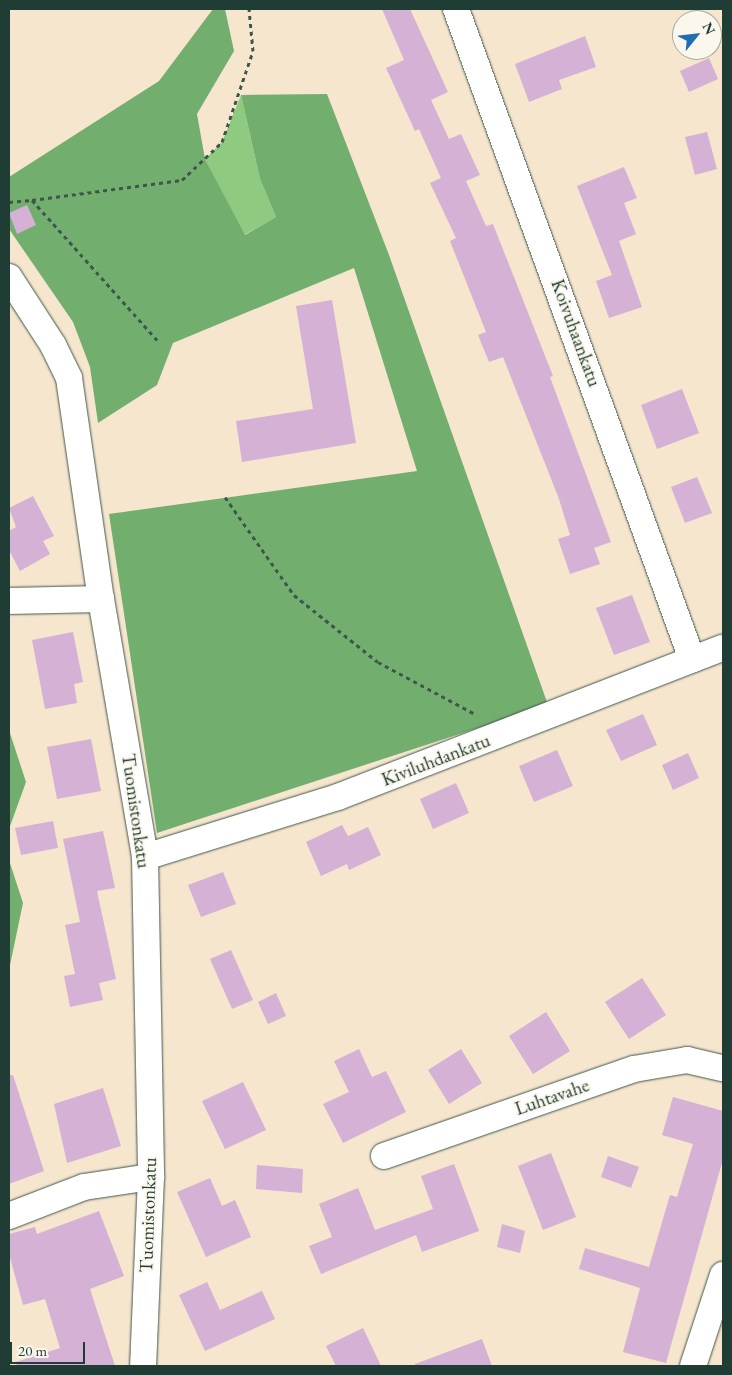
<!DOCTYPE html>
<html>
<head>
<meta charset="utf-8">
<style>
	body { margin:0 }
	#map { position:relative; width:732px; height:1375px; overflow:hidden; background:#f6e6ce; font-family:"EB Garamond",serif }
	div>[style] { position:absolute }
	.green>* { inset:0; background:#8ecb81 }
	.forest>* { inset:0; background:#72af6f }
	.building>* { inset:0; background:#d4b1d5 }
	.path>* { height:3px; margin-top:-1.5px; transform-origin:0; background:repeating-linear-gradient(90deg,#3f564b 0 4px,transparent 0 8px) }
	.roads { filter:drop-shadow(0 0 1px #3f564b) drop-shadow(0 0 1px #3f564b) }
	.minor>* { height:26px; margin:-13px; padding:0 13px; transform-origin:13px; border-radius:13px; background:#fff }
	span { translate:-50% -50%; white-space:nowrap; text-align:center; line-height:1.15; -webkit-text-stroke:4px #fbf7ec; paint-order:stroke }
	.street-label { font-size:19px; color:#1f3d34 }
	.frame { position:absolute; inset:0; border:10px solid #1f3d34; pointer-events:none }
	.north { position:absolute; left:672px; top:10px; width:50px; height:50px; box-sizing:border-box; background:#fbf7ec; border:1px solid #a3ada2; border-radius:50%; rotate:61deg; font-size:14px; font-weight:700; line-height:20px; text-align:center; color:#1f3d34 }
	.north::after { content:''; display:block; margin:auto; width:18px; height:22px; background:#1f6fb2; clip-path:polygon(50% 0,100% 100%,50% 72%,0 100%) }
	.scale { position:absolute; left:10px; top:1342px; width:75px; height:22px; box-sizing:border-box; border:2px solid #1f3d34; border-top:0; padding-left:6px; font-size:15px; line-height:18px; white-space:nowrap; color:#1f3d34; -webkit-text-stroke:4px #fbf7ec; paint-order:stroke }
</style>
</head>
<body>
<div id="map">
	<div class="green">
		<i style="clip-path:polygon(241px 95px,260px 179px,276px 217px,244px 235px,205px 159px,222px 142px)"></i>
	</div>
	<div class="forest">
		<i style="clip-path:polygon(213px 9px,225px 9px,234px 51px,197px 114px,205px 159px,245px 235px,276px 217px,260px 179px,241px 95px,327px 94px,389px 255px,548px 705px,157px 833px,109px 514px,417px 471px,354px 268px,173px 343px,157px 385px,98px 423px,90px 367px,73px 322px,9px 229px,9px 177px,159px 81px)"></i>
		<i style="clip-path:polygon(9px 730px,26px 782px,9px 829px)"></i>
		<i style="clip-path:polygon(9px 860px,23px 903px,9px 970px)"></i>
	</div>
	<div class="building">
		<i style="clip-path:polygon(382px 9px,410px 9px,448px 92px,431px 100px,449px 139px,461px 134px,480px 175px,466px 181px,486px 226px,493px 224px,553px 376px,550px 377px,611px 542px,594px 548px,600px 564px,570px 574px,558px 539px,570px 535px,559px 499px,503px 357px,489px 362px,478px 335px,486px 332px,450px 241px,456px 238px,430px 183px,441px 178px,419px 129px,415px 131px,386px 68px,404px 60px)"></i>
		<i style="clip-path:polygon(585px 36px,596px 67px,559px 80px,562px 89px,529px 102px,515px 64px)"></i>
		<i style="clip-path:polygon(709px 58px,718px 79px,689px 92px,680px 71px)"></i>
		<i style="clip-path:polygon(707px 132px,717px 169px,695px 175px,685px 137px)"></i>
		<i style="clip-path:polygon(624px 167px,637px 198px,624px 203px,636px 234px,619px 241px,642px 307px,609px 318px,596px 281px,612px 275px,577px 186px)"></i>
		<i style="clip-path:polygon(27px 205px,36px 225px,17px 234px,9px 213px)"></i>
		<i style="clip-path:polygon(332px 300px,356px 443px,242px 462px,236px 421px,313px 409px,296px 306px)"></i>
		<i style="clip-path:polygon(682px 389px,699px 433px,657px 449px,641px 405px)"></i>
		<i style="clip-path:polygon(697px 477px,712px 513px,685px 523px,671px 487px)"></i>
		<i style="clip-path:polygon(33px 496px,54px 536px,43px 541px,50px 554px,20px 571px,9px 550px,9px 531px,16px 527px,9px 508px)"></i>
		<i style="clip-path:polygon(632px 595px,650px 642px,614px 655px,596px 608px)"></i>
		<i style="clip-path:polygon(73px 632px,83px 682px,74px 684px,77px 703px,45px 709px,32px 640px)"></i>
		<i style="clip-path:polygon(643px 714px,657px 745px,621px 761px,606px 730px)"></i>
		<i style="clip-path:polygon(91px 739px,101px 791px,57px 799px,47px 747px)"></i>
		<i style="clip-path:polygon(557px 750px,573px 786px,534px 802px,519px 766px)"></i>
		<i style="clip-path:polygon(688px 753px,699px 778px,673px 790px,662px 765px)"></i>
		<i style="clip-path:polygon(456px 783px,469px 813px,433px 829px,420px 799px)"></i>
		<i style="clip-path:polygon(53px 821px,58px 848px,21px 855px,15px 828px)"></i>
		<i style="clip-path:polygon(342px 825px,348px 836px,368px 827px,381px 855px,349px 870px,347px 864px,321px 876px,306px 842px)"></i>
		<i style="clip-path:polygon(103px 831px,115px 888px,97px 891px,116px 979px,99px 983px,103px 1000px,70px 1007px,64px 976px,75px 974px,65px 925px,80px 922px,63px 839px)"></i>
		<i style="clip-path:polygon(223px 872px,236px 904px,201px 917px,188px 885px)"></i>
		<i style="clip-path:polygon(231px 950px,253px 1000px,232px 1009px,210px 959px)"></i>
		<i style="clip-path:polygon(642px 978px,666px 1015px,629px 1039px,605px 1002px)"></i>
		<i style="clip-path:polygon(276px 993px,286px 1016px,268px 1024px,258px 1002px)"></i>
		<i style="clip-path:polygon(546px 1012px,570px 1051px,533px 1074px,509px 1036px)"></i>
		<i style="clip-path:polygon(359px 1049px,372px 1077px,386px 1071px,406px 1112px,343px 1143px,323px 1104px,349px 1092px,334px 1061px)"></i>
		<i style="clip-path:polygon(461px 1049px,482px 1083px,449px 1104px,428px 1070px)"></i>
		<i style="clip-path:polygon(9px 1075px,13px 1075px,44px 1171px,9px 1184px)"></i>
		<i style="clip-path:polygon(243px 1082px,266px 1130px,225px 1149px,202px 1101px)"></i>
		<i style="clip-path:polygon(103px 1088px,121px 1146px,67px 1163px,54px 1104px)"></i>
		<i style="clip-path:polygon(673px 1097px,723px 1111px,723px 1159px,666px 1363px,623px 1352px,640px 1288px,579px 1269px,585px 1248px,649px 1267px,670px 1195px,677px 1197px,693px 1144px,662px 1135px)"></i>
		<i style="clip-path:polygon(551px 1153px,576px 1217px,543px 1230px,518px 1166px)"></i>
		<i style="clip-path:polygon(608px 1156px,639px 1167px,631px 1188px,601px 1177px)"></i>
		<i style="clip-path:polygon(454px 1164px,479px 1231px,422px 1252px,416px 1235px,321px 1274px,309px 1246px,332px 1237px,319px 1204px,358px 1188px,375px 1230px,433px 1209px,421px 1176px)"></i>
		<i style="clip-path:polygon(257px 1165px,303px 1169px,302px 1193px,256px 1189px)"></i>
		<i style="clip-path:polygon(210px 1178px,222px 1206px,235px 1200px,251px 1237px,206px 1257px,177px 1192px)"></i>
		<i style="clip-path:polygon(99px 1211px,124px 1276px,90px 1289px,115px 1366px,17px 1366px,16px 1362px,60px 1348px,45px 1299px,23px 1305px,9px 1254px,9px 1234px,35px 1227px,37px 1234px)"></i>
		<i style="clip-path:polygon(502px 1224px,525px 1231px,520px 1253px,497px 1247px)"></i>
		<i style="clip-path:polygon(207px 1282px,220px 1310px,262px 1291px,275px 1319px,205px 1351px,179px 1295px)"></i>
		<i style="clip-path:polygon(363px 1328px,381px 1366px,336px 1366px,326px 1346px)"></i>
		<i style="clip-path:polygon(482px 1339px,492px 1366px,415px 1366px,415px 1364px)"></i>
	</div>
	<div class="path">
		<i style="left:32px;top:200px;width:151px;rotate:-7.6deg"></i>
		<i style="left:182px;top:180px;width:55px;rotate:-43.5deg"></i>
		<i style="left:222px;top:142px;width:96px;rotate:-71.2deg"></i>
		<i style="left:253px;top:51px;width:42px;rotate:-95.4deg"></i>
		<i style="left:9px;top:202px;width:23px;rotate:-5deg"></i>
		<i style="left:32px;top:200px;width:191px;rotate:48.2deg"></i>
		<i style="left:225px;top:497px;width:120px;rotate:54.9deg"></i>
		<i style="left:294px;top:595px;width:107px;rotate:38.6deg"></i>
		<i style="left:378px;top:662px;width:112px;rotate:28.2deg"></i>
	</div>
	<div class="roads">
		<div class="minor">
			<i style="left:456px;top:9px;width:692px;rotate:70.05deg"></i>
			<i style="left:9px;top:277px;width:81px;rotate:57.1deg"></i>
			<i style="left:53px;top:345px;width:37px;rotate:64deg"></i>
			<i style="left:69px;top:378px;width:223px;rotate:81.8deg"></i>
			<i style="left:101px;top:599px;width:262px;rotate:80.3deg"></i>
			<i style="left:145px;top:857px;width:320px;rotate:88.9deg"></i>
			<i style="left:151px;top:1177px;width:189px;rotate:92.4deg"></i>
			<i style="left:9px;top:601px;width:92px;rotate:-1.2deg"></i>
			<i style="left:145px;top:857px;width:202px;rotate:-17.3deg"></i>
			<i style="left:338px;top:797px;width:413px;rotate:-21.2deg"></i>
			<i style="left:384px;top:1156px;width:265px;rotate:-19.2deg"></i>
			<i style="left:634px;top:1069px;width:54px;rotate:-9.6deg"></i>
			<i style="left:687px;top:1060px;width:37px;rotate:13deg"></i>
			<i style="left:9px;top:1216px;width:80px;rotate:-21.1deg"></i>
			<i style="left:84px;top:1187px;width:68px;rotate:-8.5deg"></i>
			<i style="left:693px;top:1366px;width:96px;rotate:-71.8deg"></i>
		</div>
	</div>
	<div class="street-label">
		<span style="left:576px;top:333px;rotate:70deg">Koivuhaankatu</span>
		<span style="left:436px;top:760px;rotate:-21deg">Kiviluhdankatu</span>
		<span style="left:136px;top:811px;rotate:82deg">Tuomistonkatu</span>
		<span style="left:552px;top:1097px;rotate:-19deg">Luhtavahe</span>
		<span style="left:148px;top:1215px;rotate:-88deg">Tuomistonkatu</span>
	</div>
	<div class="frame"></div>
	<div class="north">N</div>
	<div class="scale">20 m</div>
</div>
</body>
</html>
